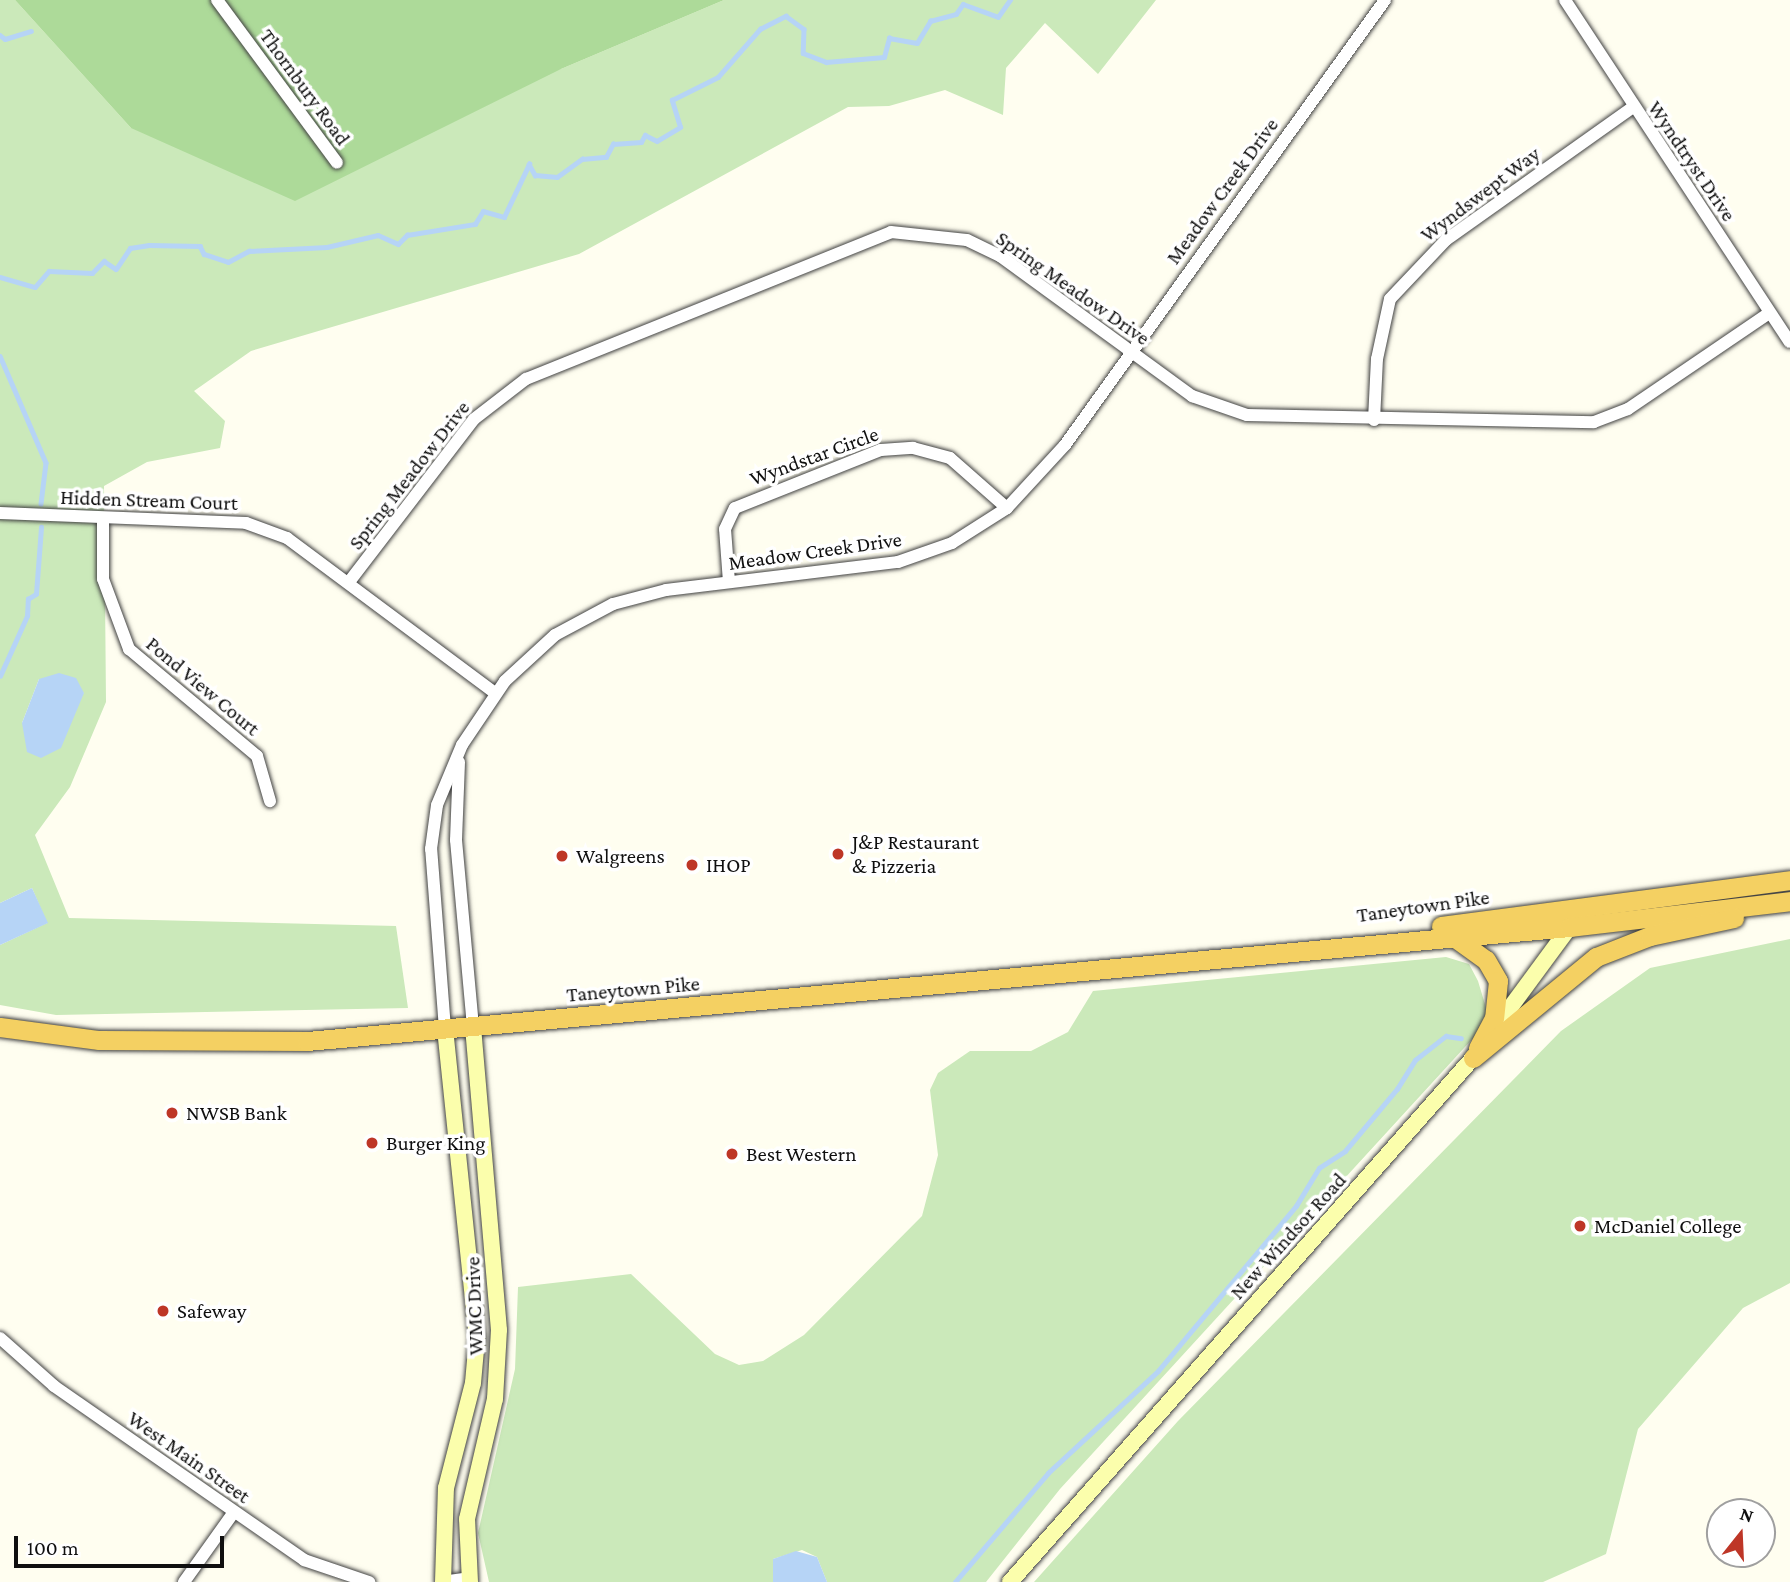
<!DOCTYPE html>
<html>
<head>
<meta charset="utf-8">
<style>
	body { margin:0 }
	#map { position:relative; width:1790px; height:1582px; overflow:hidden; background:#fffef0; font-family:"Crimson Pro",serif }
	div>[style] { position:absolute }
	.green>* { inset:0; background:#cbe9ba }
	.forest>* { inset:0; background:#adda99 }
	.water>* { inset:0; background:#b6d4f6 }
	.stream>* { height:4.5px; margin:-2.25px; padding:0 2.25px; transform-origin:2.25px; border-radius:2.25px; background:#b6d4f6 }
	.roads { filter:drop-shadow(0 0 2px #424242) drop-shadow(0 0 2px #424242) }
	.minor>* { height:12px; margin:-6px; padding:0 6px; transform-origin:6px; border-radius:6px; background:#fff }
	.secondary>* { height:16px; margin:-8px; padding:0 8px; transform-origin:8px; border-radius:8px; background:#fbfeac }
	.trunk>* { height:19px; margin:-9.5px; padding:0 9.5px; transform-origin:9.5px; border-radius:9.5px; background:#f4d062 }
	.dots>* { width:19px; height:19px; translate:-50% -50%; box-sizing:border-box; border:4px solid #fff; border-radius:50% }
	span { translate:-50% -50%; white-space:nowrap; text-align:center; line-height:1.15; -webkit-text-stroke:7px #fff; paint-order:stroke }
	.street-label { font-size:21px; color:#0f0f0f }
	.poi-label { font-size:21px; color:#0f0f0f }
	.left { translate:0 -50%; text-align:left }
	.north { position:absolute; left:1706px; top:1498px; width:70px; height:70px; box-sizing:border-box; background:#fff; border:2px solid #9f9f9f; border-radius:50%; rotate:18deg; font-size:19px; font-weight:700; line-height:28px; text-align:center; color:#0f0f0f }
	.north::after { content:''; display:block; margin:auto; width:24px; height:32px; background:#be3627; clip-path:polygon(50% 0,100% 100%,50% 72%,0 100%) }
	.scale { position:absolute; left:14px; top:1536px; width:210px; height:32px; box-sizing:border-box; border:4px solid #0f0f0f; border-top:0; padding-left:9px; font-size:21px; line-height:24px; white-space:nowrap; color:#0f0f0f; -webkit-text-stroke:5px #fff; paint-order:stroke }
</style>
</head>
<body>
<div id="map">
	<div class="green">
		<i style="clip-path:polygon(evenodd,0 0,15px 0,131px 128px,561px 69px,724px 0,1156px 0,1098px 74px,1045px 23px,1006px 68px,1003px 115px,945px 90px,889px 106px,848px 107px,579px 254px,251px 351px,194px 391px,225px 421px,220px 448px,147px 462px,104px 486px,106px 702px,70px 787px,35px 835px,69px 918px,396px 926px,408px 1008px,56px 1015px,0 1005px,0 945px,47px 923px,32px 888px,0 903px,0 0,39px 679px,84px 693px,22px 723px,39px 679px)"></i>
		<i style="clip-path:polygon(1790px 939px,1790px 1283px,1743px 1308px,1638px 1429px,1606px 1554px,1543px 1582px,1034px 1582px,1178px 1421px,1561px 1031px,1650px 968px)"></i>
		<i style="clip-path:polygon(1446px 957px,1469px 964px,1478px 981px,1487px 1011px,1475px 1036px,1060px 1489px,986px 1582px,827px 1582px,817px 1557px,802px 1550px,773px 1559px,773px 1582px,489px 1582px,478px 1533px,515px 1369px,518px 1287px,631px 1274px,715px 1354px,739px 1365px,763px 1361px,804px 1335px,922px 1216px,938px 1155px,930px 1090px,938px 1073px,970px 1051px,1031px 1051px,1068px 1032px,1093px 991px)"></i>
	</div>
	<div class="forest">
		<i style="clip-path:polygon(15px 0,724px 0,561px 69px,295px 201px,131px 128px)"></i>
	</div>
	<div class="water">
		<i style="clip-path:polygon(59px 673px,76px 678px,84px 693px,61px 748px,41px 758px,27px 752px,22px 723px,39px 679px)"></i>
		<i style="clip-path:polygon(32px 888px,48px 923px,0 945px,0 903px)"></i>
		<i style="clip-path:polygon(796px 1551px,817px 1557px,827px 1582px,773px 1582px,773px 1559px)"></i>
	</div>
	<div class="stream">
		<i style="left:0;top:35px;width:6px;rotate:39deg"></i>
		<i style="left:5px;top:39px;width:27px;rotate:-17deg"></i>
		<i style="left:0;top:277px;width:36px;rotate:16deg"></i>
		<i style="left:35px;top:287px;width:21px;rotate:-49deg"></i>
		<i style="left:49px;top:271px;width:43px;rotate:2.7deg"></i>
		<i style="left:92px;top:273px;width:17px;rotate:-45deg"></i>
		<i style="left:104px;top:261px;width:14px;rotate:34deg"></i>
		<i style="left:116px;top:269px;width:25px;rotate:-56deg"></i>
		<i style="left:130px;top:248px;width:19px;rotate:-9deg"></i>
		<i style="left:149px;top:245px;width:51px;rotate:1.1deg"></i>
		<i style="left:200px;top:246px;width:9px;rotate:63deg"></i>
		<i style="left:204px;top:254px;width:25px;rotate:18deg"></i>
		<i style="left:228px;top:262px;width:24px;rotate:-28deg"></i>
		<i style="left:249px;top:251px;width:78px;rotate:-2.9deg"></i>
		<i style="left:327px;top:247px;width:52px;rotate:-13.2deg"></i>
		<i style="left:378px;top:235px;width:22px;rotate:24deg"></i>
		<i style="left:398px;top:244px;width:13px;rotate:-45deg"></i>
		<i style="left:407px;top:235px;width:69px;rotate:-9.2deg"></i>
		<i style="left:475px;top:224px;width:15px;rotate:-58deg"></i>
		<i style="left:483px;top:211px;width:22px;rotate:16deg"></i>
		<i style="left:504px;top:217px;width:59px;rotate:-64.7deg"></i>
		<i style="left:529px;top:164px;width:13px;rotate:61deg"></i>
		<i style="left:535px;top:175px;width:22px;rotate:5deg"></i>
		<i style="left:557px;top:177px;width:31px;rotate:-36deg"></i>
		<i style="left:582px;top:159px;width:24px;rotate:-5deg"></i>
		<i style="left:606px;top:157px;width:15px;rotate:-62deg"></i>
		<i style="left:613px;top:144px;width:28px;rotate:-4deg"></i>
		<i style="left:641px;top:142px;width:8px;rotate:-60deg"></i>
		<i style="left:645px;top:135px;width:13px;rotate:27deg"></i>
		<i style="left:657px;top:141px;width:27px;rotate:-31deg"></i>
		<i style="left:680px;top:127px;width:28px;rotate:-107deg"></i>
		<i style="left:672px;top:100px;width:51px;rotate:-26.6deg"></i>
		<i style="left:718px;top:77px;width:64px;rotate:-48.8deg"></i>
		<i style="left:760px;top:29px;width:29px;rotate:-27deg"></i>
		<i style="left:786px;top:16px;width:22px;rotate:36deg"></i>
		<i style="left:804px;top:29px;width:24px;rotate:92deg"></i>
		<i style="left:803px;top:53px;width:25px;rotate:21deg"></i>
		<i style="left:826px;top:62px;width:58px;rotate:-4.9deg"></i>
		<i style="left:884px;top:57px;width:20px;rotate:-75deg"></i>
		<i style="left:889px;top:38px;width:28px;rotate:10deg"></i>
		<i style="left:917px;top:43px;width:26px;rotate:-59deg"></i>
		<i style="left:930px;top:21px;width:27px;rotate:-15deg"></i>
		<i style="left:956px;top:14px;width:12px;rotate:-55deg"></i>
		<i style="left:963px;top:4px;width:37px;rotate:20deg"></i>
		<i style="left:998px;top:17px;width:21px;rotate:-55deg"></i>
		<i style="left:0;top:356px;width:116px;rotate:66.7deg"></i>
		<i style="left:46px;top:463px;width:41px;rotate:97deg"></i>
		<i style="left:0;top:676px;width:66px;rotate:-65.8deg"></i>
		<i style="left:27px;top:616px;width:17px;rotate:-87deg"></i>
		<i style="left:28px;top:599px;width:9px;rotate:-32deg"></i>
		<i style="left:36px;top:594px;width:67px;rotate:-85.7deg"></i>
		<i style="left:955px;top:1582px;width:143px;rotate:-49.5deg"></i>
		<i style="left:1048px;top:1473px;width:150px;rotate:-42.8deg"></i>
		<i style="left:1158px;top:1371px;width:215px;rotate:-50.1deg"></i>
		<i style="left:1296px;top:1206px;width:44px;rotate:-58.8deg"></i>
		<i style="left:1319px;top:1168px;width:31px;rotate:-33deg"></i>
		<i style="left:1345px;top:1151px;width:81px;rotate:-50deg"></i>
		<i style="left:1397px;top:1089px;width:34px;rotate:-58deg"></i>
		<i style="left:1415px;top:1060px;width:39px;rotate:-38deg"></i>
		<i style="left:1446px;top:1036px;width:15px;rotate:8deg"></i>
	</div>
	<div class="roads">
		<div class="minor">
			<i style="left:217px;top:0;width:202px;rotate:53.6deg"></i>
			<i style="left:1565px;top:0;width:409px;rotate:56.7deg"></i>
			<i style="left:1374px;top:420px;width:61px;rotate:-87.2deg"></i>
			<i style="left:1377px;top:359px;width:61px;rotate:-77.8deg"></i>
			<i style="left:1390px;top:299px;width:81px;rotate:-46.5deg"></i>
			<i style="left:1446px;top:240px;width:229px;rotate:-35.4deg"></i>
			<i style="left:0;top:513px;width:246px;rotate:2.3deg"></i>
			<i style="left:246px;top:523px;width:44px;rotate:20.1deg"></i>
			<i style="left:287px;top:538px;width:259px;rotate:36.7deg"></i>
			<i style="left:103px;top:518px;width:61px;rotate:90deg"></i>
			<i style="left:103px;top:579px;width:75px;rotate:69.6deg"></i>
			<i style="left:129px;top:649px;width:167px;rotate:39.9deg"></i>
			<i style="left:257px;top:756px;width:47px;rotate:73.9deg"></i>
			<i style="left:349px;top:582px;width:205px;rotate:-52.5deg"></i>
			<i style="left:474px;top:419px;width:66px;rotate:-37.6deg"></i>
			<i style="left:526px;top:379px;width:393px;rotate:-21.9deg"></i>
			<i style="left:891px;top:232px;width:76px;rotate:6deg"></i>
			<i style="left:967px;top:240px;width:37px;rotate:26deg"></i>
			<i style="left:1000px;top:256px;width:238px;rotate:36.1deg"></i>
			<i style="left:1192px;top:396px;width:58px;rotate:19.1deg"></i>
			<i style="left:1247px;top:415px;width:347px;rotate:1.2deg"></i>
			<i style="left:1594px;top:422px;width:36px;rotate:-21deg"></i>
			<i style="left:1628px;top:409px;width:171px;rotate:-34.2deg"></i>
			<i style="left:729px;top:582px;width:53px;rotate:-94.3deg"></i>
			<i style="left:725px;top:529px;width:23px;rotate:-65deg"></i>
			<i style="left:735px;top:508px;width:157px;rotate:-21.7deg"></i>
			<i style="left:881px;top:450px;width:32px;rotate:-4deg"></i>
			<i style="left:913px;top:448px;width:38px;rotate:15deg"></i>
			<i style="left:950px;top:458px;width:76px;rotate:41.3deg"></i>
			<i style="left:459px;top:762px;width:78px;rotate:92.2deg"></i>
			<i style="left:456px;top:840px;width:188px;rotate:84.8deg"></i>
			<i style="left:445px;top:1029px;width:181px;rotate:-94.4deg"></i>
			<i style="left:431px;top:849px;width:44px;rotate:-82.2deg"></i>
			<i style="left:437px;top:805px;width:65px;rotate:-67.4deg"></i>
			<i style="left:462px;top:745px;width:77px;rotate:-56.1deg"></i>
			<i style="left:505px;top:681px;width:68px;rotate:-42.6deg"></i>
			<i style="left:555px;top:635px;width:66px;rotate:-28.1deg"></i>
			<i style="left:613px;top:604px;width:55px;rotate:-14.8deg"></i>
			<i style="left:666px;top:590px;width:234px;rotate:-6.9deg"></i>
			<i style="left:898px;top:562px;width:57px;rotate:-19.4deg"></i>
			<i style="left:952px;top:543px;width:65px;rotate:-32.5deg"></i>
			<i style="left:1007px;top:508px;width:86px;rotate:-47.4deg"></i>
			<i style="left:1065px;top:445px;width:548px;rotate:-54.28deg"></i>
			<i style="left:0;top:1338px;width:72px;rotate:41.6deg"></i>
			<i style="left:54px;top:1386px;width:305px;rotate:34.8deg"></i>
			<i style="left:304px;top:1560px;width:69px;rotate:18.7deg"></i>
			<i style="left:184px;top:1582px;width:86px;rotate:-54.5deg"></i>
			<i style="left:442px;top:1582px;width:27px;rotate:-8deg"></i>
		</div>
		<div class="secondary">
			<i style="left:443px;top:1582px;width:94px;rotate:-88.2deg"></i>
			<i style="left:446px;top:1488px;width:108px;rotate:-75.6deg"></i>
			<i style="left:473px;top:1383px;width:45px;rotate:-84.9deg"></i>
			<i style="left:477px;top:1338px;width:311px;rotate:-95.9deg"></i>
			<i style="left:470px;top:1582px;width:63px;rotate:-92.7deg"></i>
			<i style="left:467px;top:1519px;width:123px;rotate:-76.9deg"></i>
			<i style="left:495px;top:1399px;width:69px;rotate:-86.7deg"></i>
			<i style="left:499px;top:1330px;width:304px;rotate:-94.9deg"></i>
			<i style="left:1010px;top:1582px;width:699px;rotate:-48.54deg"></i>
			<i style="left:1473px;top:1058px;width:170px;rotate:-53.6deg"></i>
		</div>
		<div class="trunk">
			<i style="left:1441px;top:926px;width:352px;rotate:-7.5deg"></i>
			<i style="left:1454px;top:937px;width:39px;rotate:36deg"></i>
			<i style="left:1486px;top:960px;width:24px;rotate:60deg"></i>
			<i style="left:1498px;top:981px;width:37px;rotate:96deg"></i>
			<i style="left:1494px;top:1018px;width:34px;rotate:118deg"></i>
			<i style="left:0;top:1027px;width:100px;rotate:7.5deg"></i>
			<i style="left:99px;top:1040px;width:208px;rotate:0.3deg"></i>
			<i style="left:307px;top:1041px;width:1268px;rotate:-5.16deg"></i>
			<i style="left:1570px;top:927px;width:222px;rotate:-6.7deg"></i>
			<i style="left:1473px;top:1058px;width:159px;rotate:-39.4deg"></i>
			<i style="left:1596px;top:957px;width:58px;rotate:-21.3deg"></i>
			<i style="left:1650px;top:936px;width:86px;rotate:-12.1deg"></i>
		</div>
	</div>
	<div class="dots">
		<i style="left:838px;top:854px;background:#be3627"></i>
		<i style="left:562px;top:856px;background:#be3627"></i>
		<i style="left:692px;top:865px;background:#be3627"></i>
		<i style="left:172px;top:1113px;background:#be3627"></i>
		<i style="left:372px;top:1143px;background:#be3627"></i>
		<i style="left:732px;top:1154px;background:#be3627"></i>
		<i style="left:1580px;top:1226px;background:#be3627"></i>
		<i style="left:163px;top:1311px;background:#be3627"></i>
	</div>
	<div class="street-label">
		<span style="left:305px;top:87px;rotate:54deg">Thornbury Road</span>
		<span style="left:1692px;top:161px;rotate:56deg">Wyndtryst Drive</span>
		<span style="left:1222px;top:191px;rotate:-54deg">Meadow Creek Drive</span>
		<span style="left:1480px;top:194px;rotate:-37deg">Wyndswept Way</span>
		<span style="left:1073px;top:288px;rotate:35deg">Spring Meadow Drive</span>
		<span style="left:814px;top:456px;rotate:-20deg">Wyndstar Circle</span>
		<span style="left:409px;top:475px;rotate:-52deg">Spring Meadow Drive</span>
		<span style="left:149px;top:500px;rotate:2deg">Hidden Stream Court</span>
		<span style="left:815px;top:551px;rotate:-8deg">Meadow Creek Drive</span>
		<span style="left:203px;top:686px;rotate:40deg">Pond View Court</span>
		<span style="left:1423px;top:906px;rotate:-8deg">Taneytown Pike</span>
		<span style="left:633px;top:989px;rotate:-5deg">Taneytown Pike</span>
		<span style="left:1288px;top:1236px;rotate:-48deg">New Windsor Road</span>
		<span style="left:474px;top:1306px;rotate:-92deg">WMC Drive</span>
		<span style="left:189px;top:1457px;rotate:35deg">West Main Street</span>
	</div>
	<div class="poi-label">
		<span class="left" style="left:852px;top:854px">J&amp;P Restaurant<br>&amp; Pizzeria</span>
		<span class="left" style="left:576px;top:856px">Walgreens</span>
		<span class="left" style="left:706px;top:865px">IHOP</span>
		<span class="left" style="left:186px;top:1113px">NWSB Bank</span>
		<span class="left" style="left:386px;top:1143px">Burger King</span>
		<span class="left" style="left:746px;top:1154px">Best Western</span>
		<span class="left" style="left:1594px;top:1226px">McDaniel College</span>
		<span class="left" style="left:177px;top:1311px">Safeway</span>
	</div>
	<div class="north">N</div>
	<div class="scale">100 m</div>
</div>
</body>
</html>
